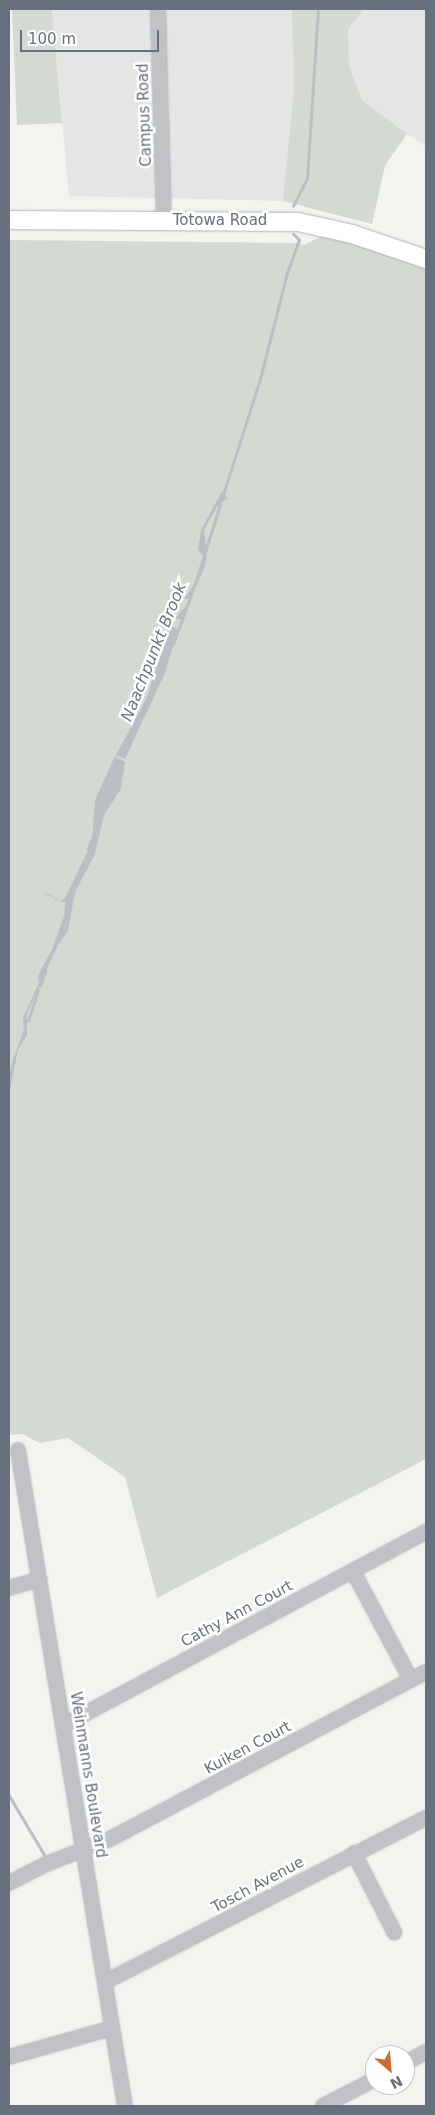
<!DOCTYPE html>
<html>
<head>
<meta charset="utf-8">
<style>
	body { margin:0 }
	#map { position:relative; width:435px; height:2115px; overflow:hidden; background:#f3f4f0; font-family:"DejaVu Sans",sans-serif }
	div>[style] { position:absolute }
	.built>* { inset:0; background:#e4e5e4 }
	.green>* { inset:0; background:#d4dad2 }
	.water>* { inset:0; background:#b8c0c5 }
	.stream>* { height:2.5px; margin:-1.25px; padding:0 1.25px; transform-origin:1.25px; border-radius:1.25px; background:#b8c0c5 }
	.roads { filter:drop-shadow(0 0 1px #b1b4b8) drop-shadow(0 0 1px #b1b4b8) }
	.minor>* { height:14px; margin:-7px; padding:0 7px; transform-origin:7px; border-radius:7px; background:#c0c2c5 }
	.major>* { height:18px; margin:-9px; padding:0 9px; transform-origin:9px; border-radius:9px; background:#fff }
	span { translate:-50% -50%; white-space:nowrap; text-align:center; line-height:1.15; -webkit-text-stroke:5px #fff; paint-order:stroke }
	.street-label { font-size:15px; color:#66707e }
	.water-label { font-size:16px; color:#677782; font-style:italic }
	.frame { position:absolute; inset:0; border:10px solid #66707e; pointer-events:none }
	.north { position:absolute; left:365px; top:2045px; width:50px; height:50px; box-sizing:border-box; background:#fff; border:1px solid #c2c6cb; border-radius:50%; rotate:153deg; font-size:14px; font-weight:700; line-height:20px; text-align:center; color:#66707e }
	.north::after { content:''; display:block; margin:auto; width:18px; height:22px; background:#cf6c34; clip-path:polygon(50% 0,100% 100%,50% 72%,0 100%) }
	.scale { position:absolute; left:20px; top:30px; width:139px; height:22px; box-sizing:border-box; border:2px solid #66707e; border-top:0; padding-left:6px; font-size:15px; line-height:18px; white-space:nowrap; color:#66707e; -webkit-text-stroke:4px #fff; paint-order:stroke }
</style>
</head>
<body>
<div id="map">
	<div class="built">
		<i style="clip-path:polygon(52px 9px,426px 9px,426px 146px,407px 134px,385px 165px,372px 224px,283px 201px,69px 196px)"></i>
	</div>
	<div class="green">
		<i style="clip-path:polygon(12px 9px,52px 9px,62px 123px,17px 125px)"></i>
		<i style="clip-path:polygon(292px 9px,364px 9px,348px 29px,349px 66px,362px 100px,407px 134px,385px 165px,372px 224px,283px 201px,294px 90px)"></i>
		<i style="clip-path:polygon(324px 235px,426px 267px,426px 1459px,157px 1598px,125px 1477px,68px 1438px,39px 1443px,23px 1434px,9px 1435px,9px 240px,296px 243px,304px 245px)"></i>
	</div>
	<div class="water">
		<i style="clip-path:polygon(222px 491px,228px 498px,217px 507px,204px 530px,207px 554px,205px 566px,182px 620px,175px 618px,187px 605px,188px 599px,184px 599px,193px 586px,203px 556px,198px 550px,201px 530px)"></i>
		<i style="clip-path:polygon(171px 626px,178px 629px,165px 673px,125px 759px,116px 755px,146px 699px)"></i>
		<i style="clip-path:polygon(115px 756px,125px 762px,121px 789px,104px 815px,95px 854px,75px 892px,68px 931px,58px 945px,27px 1014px,27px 1035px,18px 1049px,9px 1095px,10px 1069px,24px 1029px,23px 1018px,39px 983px,38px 976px,64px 926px,65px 901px,62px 902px,48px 895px,42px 896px,48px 894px,61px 901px,65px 898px,92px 842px,95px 800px)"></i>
	</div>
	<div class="stream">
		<i style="left:293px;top:206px;width:30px;rotate:-63deg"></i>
		<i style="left:307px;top:179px;width:170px;rotate:-86.3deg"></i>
		<i style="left:223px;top:495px;width:122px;rotate:-72.3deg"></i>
		<i style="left:260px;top:379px;width:109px;rotate:-75.7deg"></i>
		<i style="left:287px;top:273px;width:35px;rotate:-70deg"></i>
		<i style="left:299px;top:240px;width:8px;rotate:-135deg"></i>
		<i style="left:205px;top:552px;width:49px;rotate:-72.3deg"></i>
		<i style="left:173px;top:644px;width:52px;rotate:-69.8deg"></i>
		<i style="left:88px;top:849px;width:14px;rotate:-69deg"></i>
		<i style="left:55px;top:944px;width:30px;rotate:-70deg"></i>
		<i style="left:40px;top:986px;width:15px;rotate:-70deg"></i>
		<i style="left:28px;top:1021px;width:32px;rotate:-72deg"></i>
		<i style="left:9px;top:1795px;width:69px;rotate:59.3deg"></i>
	</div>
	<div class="roads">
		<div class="minor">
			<i style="left:158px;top:9px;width:211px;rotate:88.4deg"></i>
			<i style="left:18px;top:1450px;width:665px;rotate:80.74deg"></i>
			<i style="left:353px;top:1571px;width:123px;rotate:62deg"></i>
			<i style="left:9px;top:1588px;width:32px;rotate:-16deg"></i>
			<i style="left:64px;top:1725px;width:410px;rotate:-28.1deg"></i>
			<i style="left:354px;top:1853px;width:89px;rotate:63.1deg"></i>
			<i style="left:9px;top:1883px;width:39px;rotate:-27deg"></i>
			<i style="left:44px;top:1865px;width:71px;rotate:-21.5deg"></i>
			<i style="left:110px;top:1839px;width:357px;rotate:-27.9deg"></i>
			<i style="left:105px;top:1982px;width:360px;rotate:-27.1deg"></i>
			<i style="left:9px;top:2057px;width:107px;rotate:-15.7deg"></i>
			<i style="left:405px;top:2063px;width:24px;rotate:-28deg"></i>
			<i style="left:323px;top:2106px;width:59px;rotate:-27.4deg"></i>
		</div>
		<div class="major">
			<i style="left:9px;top:220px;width:289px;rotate:0.4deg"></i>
			<i style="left:298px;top:222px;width:55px;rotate:12.5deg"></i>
			<i style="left:352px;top:234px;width:78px;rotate:18.7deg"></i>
		</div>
	</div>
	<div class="street-label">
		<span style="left:145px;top:115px;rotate:-92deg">Campus Road</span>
		<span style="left:220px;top:221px">Totowa Road</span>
		<span style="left:237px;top:1614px;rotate:-28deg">Cathy Ann Court</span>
		<span style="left:248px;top:1748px;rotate:-28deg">Kuiken Court</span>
		<span style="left:88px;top:1775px;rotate:81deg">Weinmanns Boulevard</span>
		<span style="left:258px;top:1885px;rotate:-28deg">Tosch Avenue</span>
	</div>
	<div class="water-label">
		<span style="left:154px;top:652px;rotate:-68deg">Naachpunkt Brook</span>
	</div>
	<div class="frame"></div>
	<div class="north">N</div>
	<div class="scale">100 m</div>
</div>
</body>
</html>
